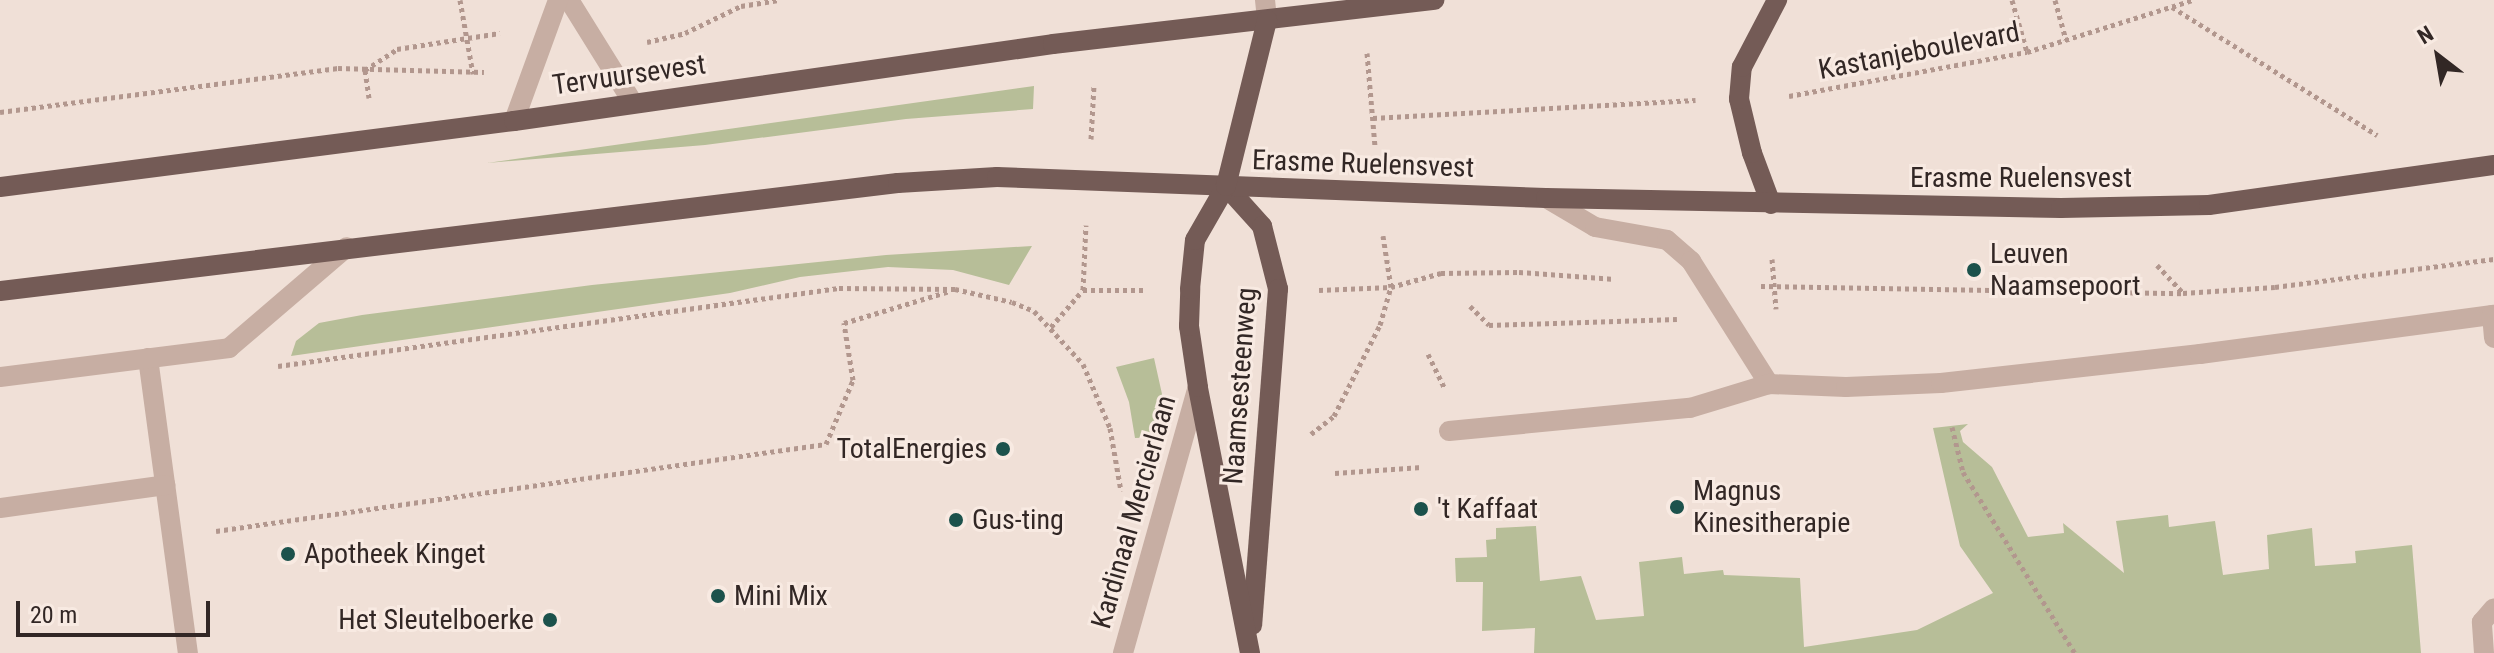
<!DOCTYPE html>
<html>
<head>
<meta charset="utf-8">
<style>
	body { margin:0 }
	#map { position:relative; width:2494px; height:653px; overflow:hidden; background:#f0e0d7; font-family:"Roboto Condensed",sans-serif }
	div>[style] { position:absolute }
	.green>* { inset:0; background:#b7be98 }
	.path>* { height:5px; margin-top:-2.5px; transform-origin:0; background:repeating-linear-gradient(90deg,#b2978e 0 4px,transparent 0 8px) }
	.minor>* { height:20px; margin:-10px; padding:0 10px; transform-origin:10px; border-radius:10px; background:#c7aea3 }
	.major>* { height:20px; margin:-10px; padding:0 10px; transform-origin:10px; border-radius:10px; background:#745b56 }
	.dots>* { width:22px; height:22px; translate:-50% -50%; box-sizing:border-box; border:4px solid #f8eae2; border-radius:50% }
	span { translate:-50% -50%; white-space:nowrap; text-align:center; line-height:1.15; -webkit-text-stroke:6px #f8eae2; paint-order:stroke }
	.street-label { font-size:28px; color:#322725 }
	.poi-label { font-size:28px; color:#322725 }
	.left { translate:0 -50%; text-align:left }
	.right { translate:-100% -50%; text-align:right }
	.north { position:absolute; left:2398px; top:16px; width:80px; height:80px; -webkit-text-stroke:6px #f8eae2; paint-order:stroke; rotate:329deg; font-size:22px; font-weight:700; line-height:32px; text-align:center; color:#322725 }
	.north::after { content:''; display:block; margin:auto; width:28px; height:36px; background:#322725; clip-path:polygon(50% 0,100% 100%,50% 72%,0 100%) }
	.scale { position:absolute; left:16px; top:601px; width:194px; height:36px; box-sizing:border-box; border:4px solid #322725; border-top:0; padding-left:10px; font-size:24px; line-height:28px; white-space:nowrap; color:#322725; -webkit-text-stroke:6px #f8eae2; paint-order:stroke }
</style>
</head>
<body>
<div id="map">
	<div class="green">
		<i style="clip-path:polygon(1034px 86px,1033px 109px,906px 119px,705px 145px,487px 163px)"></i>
		<i style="clip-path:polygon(1032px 246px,1009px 285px,953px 270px,888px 267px,800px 277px,730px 293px,291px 356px,296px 341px,319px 323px,362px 315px,592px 285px,886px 255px)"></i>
		<i style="clip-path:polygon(1154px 358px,1162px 394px,1162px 437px,1135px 438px,1129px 402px,1116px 367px)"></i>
		<i style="clip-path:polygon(1968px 424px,1960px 431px,1963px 442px,1992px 467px,2028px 537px,2064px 533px,2063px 523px,2124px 573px,2116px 521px,2168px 515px,2169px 527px,2215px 521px,2223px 575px,2269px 569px,2267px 535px,2312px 528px,2315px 566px,2356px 563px,2355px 551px,2412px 545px,2421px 653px,1534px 653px,1535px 628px,1482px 631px,1483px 582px,1456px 582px,1455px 558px,1487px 557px,1486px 540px,1496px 539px,1496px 528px,1536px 526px,1540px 581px,1581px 576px,1596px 620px,1644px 616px,1639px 562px,1682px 557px,1684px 574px,1723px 570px,1724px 575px,1800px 578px,1804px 647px,1917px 630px,1993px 593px,1960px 546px,1933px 428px)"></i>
	</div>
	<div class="path">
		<i style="left:460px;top:0;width:75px;rotate:80deg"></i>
		<i style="left:2012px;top:0;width:54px;rotate:73.9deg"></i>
		<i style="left:2055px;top:0;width:41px;rotate:74.6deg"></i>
		<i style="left:2172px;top:7px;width:242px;rotate:32deg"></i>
		<i style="left:647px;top:42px;width:39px;rotate:-13deg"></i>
		<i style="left:685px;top:33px;width:62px;rotate:-25.7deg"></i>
		<i style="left:741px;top:6px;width:38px;rotate:-9deg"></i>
		<i style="left:1367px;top:53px;width:94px;rotate:85.1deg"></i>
		<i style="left:1789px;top:96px;width:242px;rotate:-10.5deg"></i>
		<i style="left:2027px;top:52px;width:174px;rotate:-17.4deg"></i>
		<i style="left:369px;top:98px;width:28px;rotate:-98deg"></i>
		<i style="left:365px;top:70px;width:38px;rotate:-33deg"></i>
		<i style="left:397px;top:49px;width:104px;rotate:-8.8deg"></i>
		<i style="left:0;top:112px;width:341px;rotate:-7.4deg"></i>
		<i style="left:338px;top:68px;width:146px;rotate:1.6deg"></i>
		<i style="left:1373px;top:118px;width:323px;rotate:-3.2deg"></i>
		<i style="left:1091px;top:139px;width:54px;rotate:-86.8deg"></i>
		<i style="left:1772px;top:259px;width:50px;rotate:85.4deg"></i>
		<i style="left:2157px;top:265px;width:37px;rotate:47deg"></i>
		<i style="left:1761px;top:286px;width:422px;rotate:1deg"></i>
		<i style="left:2183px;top:293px;width:92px;rotate:-3.7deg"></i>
		<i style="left:2275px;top:287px;width:221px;rotate:-7.3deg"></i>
		<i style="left:1083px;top:290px;width:63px"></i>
		<i style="left:1319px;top:290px;width:72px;rotate:-2.4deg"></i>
		<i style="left:1391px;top:287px;width:52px;rotate:-15.6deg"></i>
		<i style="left:1441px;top:273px;width:78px;rotate:-0.7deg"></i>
		<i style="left:1519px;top:272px;width:96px;rotate:4.2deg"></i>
		<i style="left:1470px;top:306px;width:27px;rotate:45deg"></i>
		<i style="left:1489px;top:325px;width:188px;rotate:-1.8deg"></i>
		<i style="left:1051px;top:327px;width:49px;rotate:-49.1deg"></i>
		<i style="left:1083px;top:290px;width:65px;rotate:-87.4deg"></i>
		<i style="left:1428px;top:354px;width:39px;rotate:64deg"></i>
		<i style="left:278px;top:366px;width:566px;rotate:-7.92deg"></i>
		<i style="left:839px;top:288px;width:116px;rotate:0.5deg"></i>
		<i style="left:955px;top:289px;width:58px;rotate:12.8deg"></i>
		<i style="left:1012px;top:302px;width:24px;rotate:22deg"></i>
		<i style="left:1034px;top:311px;width:72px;rotate:47.2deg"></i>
		<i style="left:1083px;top:364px;width:69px;rotate:67.1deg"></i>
		<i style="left:1110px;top:428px;width:64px;rotate:80.1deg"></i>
		<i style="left:1952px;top:427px;width:46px;rotate:76.3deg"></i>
		<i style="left:1963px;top:472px;width:213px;rotate:58.3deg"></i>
		<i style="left:1311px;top:434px;width:29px;rotate:-38deg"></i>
		<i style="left:1334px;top:416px;width:102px;rotate:-63.2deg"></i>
		<i style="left:1380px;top:325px;width:40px;rotate:-74deg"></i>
		<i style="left:1391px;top:287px;width:52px;rotate:-98.9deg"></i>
		<i style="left:1335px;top:473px;width:87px;rotate:-3.9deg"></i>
		<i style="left:216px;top:531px;width:616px;rotate:-8.12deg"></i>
		<i style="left:826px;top:444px;width:69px;rotate:-67.1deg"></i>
		<i style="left:853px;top:380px;width:58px;rotate:-99deg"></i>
		<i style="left:844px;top:323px;width:111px;rotate:-16.8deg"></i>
	</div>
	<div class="minor">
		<i style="left:569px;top:0;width:121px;rotate:58.1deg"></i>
		<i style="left:1265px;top:0;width:20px;rotate:84deg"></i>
		<i style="left:514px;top:121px;width:129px;rotate:-70deg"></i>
		<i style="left:1546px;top:198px;width:57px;rotate:30.6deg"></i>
		<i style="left:1595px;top:227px;width:73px;rotate:10.2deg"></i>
		<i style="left:1667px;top:240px;width:32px;rotate:41deg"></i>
		<i style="left:1691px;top:261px;width:146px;rotate:57.6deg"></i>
		<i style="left:1769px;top:384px;width:77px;rotate:2.2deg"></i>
		<i style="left:1846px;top:387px;width:95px;rotate:-2.4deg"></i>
		<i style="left:1941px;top:383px;width:261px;rotate:-6.4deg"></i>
		<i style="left:2200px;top:354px;width:297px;rotate:-7.6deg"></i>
		<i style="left:2492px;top:315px;width:23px;rotate:85deg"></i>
		<i style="left:148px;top:358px;width:298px;rotate:82.3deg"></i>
		<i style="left:0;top:377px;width:231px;rotate:-7.2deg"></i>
		<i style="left:229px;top:348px;width:155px;rotate:-40.6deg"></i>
		<i style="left:1449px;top:431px;width:242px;rotate:-5.5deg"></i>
		<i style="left:1690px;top:408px;width:83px;rotate:-16.9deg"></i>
		<i style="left:0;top:508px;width:167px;rotate:-7.9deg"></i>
		<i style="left:1123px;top:653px;width:276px;rotate:-74.3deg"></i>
		<i style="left:2484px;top:653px;width:31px;rotate:-94deg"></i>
		<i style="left:2482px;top:622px;width:18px;rotate:-49deg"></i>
	</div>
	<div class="major">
		<i style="left:1226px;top:186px;width:54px;rotate:48deg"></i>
		<i style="left:1262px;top:226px;width:65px;rotate:75.7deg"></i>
		<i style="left:1278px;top:289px;width:337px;rotate:94.4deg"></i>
		<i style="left:0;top:187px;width:518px;rotate:-7.32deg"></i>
		<i style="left:514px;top:121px;width:544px;rotate:-8.13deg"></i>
		<i style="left:1053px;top:44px;width:384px;rotate:-6.6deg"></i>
		<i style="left:1771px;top:204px;width:54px;rotate:-110.4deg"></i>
		<i style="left:1752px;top:153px;width:56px;rotate:-103.5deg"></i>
		<i style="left:1739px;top:99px;width:32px;rotate:-85deg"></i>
		<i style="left:1742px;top:67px;width:76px;rotate:-62.4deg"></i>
		<i style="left:0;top:291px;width:904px;rotate:-6.86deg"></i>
		<i style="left:898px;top:183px;width:99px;rotate:-3.5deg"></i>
		<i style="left:997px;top:177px;width:549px;rotate:2.19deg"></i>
		<i style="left:1546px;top:198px;width:515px;rotate:1.11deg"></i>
		<i style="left:2061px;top:208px;width:148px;rotate:-1.2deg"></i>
		<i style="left:2209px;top:205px;width:288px;rotate:-8deg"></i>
		<i style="left:1250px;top:653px;width:271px;rotate:-101.1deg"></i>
		<i style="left:1198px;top:387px;width:62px;rotate:-98.4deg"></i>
		<i style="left:1189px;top:326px;width:37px;rotate:-88deg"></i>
		<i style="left:1190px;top:289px;width:49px;rotate:-84.2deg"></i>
		<i style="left:1195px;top:240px;width:62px;rotate:-60.1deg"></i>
		<i style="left:1226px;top:186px;width:171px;rotate:-76.1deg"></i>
	</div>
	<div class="dots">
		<i style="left:1974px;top:270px;background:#1c524c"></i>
		<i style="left:1003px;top:449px;background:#1c524c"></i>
		<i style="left:1677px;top:507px;background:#1c524c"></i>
		<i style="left:1421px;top:509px;background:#1c524c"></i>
		<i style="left:956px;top:520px;background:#1c524c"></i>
		<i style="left:288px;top:554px;background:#1c524c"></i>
		<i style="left:718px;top:596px;background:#1c524c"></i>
		<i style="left:550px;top:620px;background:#1c524c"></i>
	</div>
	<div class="street-label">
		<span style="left:1919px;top:51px;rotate:-11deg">Kastanjeboulevard</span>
		<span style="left:629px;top:75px;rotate:-8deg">Tervuursevest</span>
		<span style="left:1363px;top:164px;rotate:2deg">Erasme Ruelensvest</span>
		<span style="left:2021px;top:178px">Erasme Ruelensvest</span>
		<span style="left:1240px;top:386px;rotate:-86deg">Naamsesteenweg</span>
		<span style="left:1134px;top:512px;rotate:-74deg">Kardinaal Mercierlaan</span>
	</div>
	<div class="poi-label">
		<span class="left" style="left:1990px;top:270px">Leuven<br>Naamsepoort</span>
		<span class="right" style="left:987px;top:449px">TotalEnergies</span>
		<span class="left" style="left:1693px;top:507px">Magnus<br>Kinesitherapie</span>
		<span class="left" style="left:1437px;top:509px">'t Kaffaat</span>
		<span class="left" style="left:972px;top:520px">Gus-ting</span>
		<span class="left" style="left:304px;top:554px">Apotheek Kinget</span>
		<span class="left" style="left:734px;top:596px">Mini Mix</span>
		<span class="right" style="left:534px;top:620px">Het Sleutelboerke</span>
	</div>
	<div class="north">N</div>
	<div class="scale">20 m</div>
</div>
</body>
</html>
